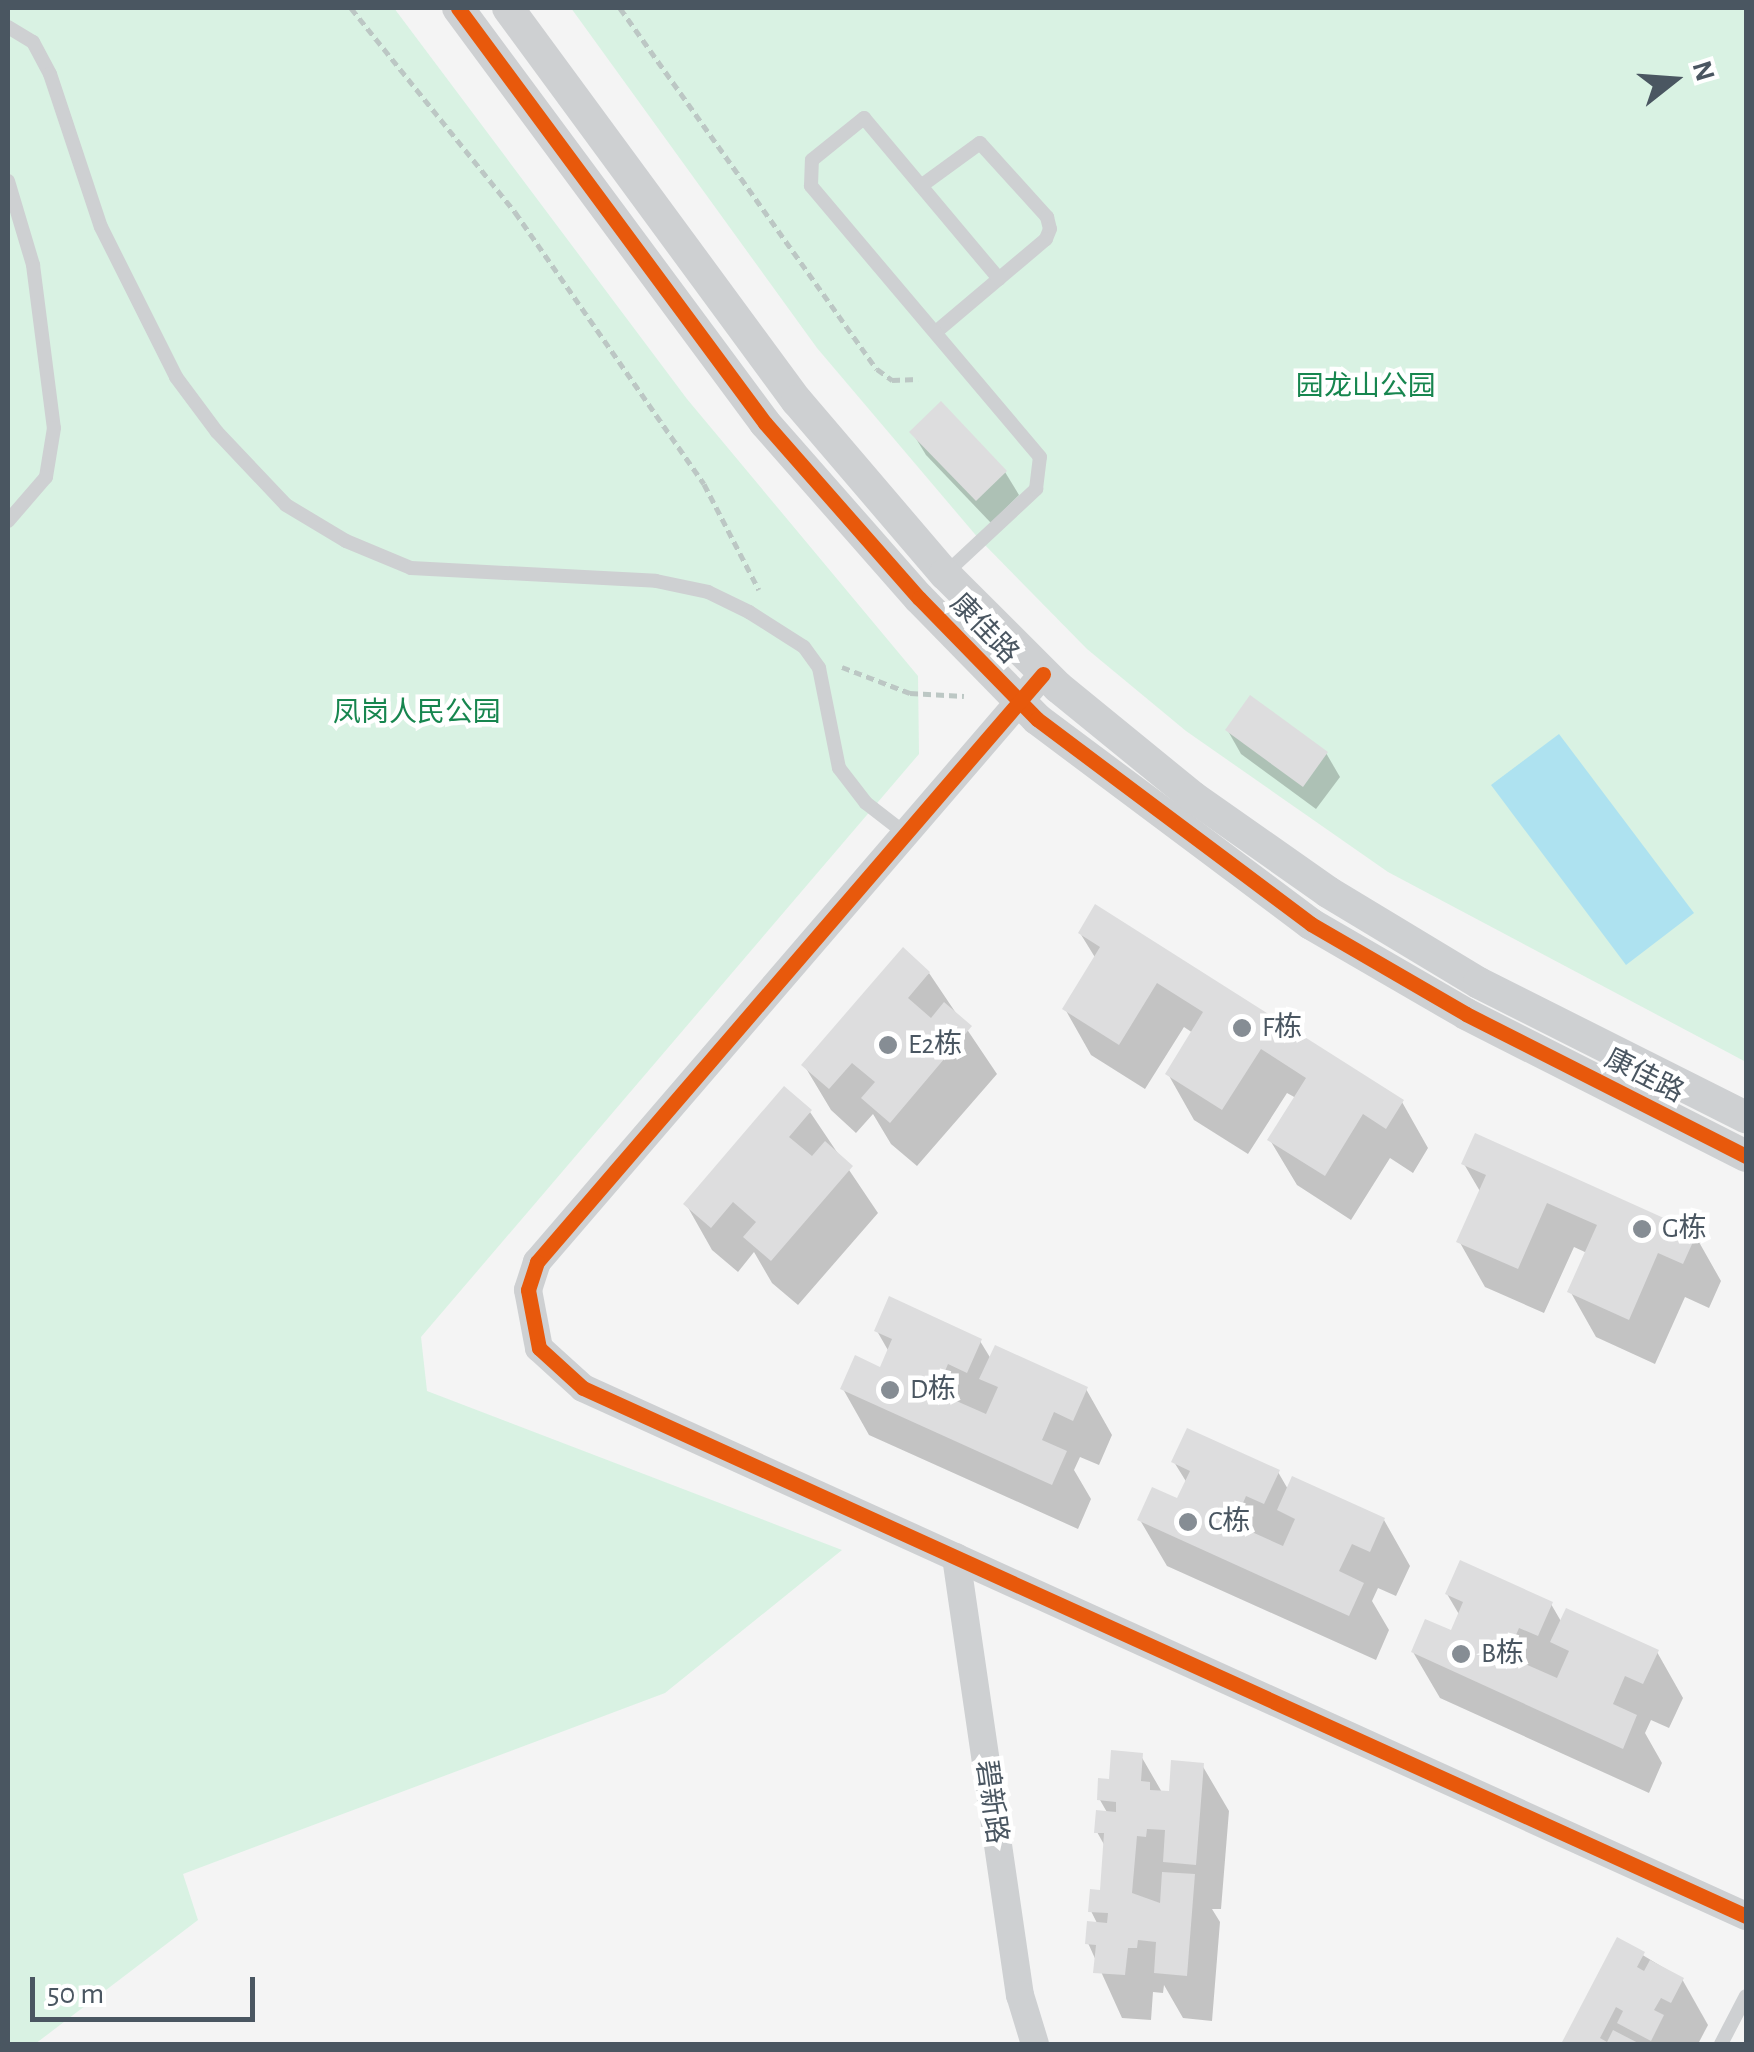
<!DOCTYPE html>
<html>
<head>
<meta charset="utf-8">
<style>
	body { margin:0 }
	#map { position:relative; width:1754px; height:2052px; overflow:hidden; background:#f4f4f4; font-family:"Alegreya Sans","Noto Sans SC",sans-serif }
	div>[style] { position:absolute }
	.green>* { inset:0; background:#d9f2e3 }
	.water>* { inset:0; background:#aee2f0 }
	.shadow>* { inset:0; background:#0003 }
	.building>* { inset:0; background:#ddddde }
	.path>* { height:5px; margin-top:-2.5px; transform-origin:0; background:repeating-linear-gradient(90deg,#bcc7c4 0 8px,transparent 0 13px) }
	.service>* { height:14px; margin:-7px; padding:0 7px; transform-origin:7px; border-radius:7px; background:#ced0d2 }
	.minor>* { height:28px; margin:-14px; padding:0 14px; transform-origin:14px; border-radius:14px; background:#ced0d2 }
	.tertiary>* { height:32px; margin:-16px; padding:0 16px; transform-origin:16px; border-radius:16px; background:#ced0d2 }
	.cycleway>* { height:15px; margin:-7.5px; padding:0 7.5px; transform-origin:7.5px; border-radius:7.5px; background:#e8590c }
	.dots>* { width:28px; height:28px; translate:-50% -50%; box-sizing:border-box; border:5px solid #fff; border-radius:50% }
	span { translate:-50% -50%; white-space:nowrap; text-align:center; line-height:1.15; -webkit-text-stroke:9px #fff; paint-order:stroke }
	.park-label { font-size:28px; color:#17864f }
	.street-label { font-size:28px; color:#4a5661 }
	.poi-label { font-size:28px; color:#4a5661 }
	.left { translate:0 -50%; text-align:left }
	.frame { position:absolute; inset:0; border:10px solid #4a5661; pointer-events:none }
	.north { position:absolute; left:1624px; top:30px; width:100px; height:100px; -webkit-text-stroke:8px #fff; paint-order:stroke; rotate:73deg; font-size:28px; font-weight:700; line-height:40px; text-align:center; color:#4a5661 }
	.north::after { content:''; display:block; margin:auto; width:35px; height:45px; background:#4a5661; clip-path:polygon(50% 0,100% 100%,50% 72%,0 100%) }
	.scale { position:absolute; left:30px; top:1977px; width:225px; height:45px; box-sizing:border-box; border:5px solid #4a5661; border-top:0; padding-left:12px; font-size:30px; line-height:35px; white-space:nowrap; color:#4a5661; -webkit-text-stroke:8px #fff; paint-order:stroke }
</style>
</head>
<body>
<div id="map">
	<div class="green">
		<i style="clip-path:polygon(8px 8px,394px 8px,687px 399px,918px 676px,919px 754px,421px 1337px,427px 1391px,842px 1550px,665px 1693px,183px 1874px,198px 1920px,35px 2044px,8px 2044px)"></i>
		<i style="clip-path:polygon(571px 8px,1746px 8px,1746px 1062px,1388px 872px,1186px 731px,1087px 649px,979px 539px,817px 348px)"></i>
	</div>
	<div class="water">
		<i style="clip-path:polygon(1559px 734px,1694px 913px,1626px 965px,1491px 785px)"></i>
	</div>
	<div class="shadow">
		<i style="clip-path:polygon(912px 432px,1005px 472px,1019px 495px,991px 523px,926px 455px)"></i>
		<i style="clip-path:polygon(1228px 731px,1326px 753px,1340px 777px,1316px 809px,1241px 754px)"></i>
		<i style="clip-path:polygon(1080px 933px,1402px 1102px,1428px 1148px,1413px 1173px,1390px 1158px,1351px 1220px,1297px 1185px,1270px 1140px,1296px 1098px,1287px 1093px,1248px 1154px,1194px 1120px,1168px 1074px,1193px 1033px,1184px 1027px,1145px 1089px,1091px 1055px,1065px 1009px,1096px 959px)"></i>
		<i style="clip-path:polygon(929px 973px,997px 1074px,917px 1166px,891px 1144px,873px 1114px,856px 1133px,831px 1110px,804px 1065px)"></i>
		<i style="clip-path:polygon(810px 1112px,878px 1213px,798px 1305px,772px 1283px,754px 1252px,738px 1272px,712px 1250px,686px 1204px)"></i>
		<i style="clip-path:polygon(1464px 1164px,1695px 1235px,1721px 1281px,1709px 1308px,1685px 1297px,1655px 1364px,1596px 1337px,1570px 1291px,1587px 1253px,1574px 1247px,1544px 1313px,1485px 1287px,1459px 1241px,1481px 1193px)"></i>
		<i style="clip-path:polygon(877px 1331px,980px 1341px,991px 1359px,1086px 1389px,1112px 1435px,1099px 1465px,1080px 1457px,1074px 1470px,1091px 1499px,1078px 1529px,869px 1435px,843px 1389px,881px 1370px,889px 1352px)"></i>
		<i style="clip-path:polygon(1174px 1462px,1278px 1472px,1289px 1491px,1384px 1520px,1410px 1566px,1396px 1596px,1378px 1588px,1372px 1601px,1389px 1630px,1376px 1660px,1167px 1566px,1140px 1520px,1178px 1501px,1187px 1483px)"></i>
		<i style="clip-path:polygon(1447px 1594px,1551px 1604px,1562px 1623px,1657px 1652px,1683px 1698px,1669px 1728px,1651px 1720px,1645px 1733px,1662px 1763px,1649px 1793px,1440px 1698px,1413px 1652px,1452px 1633px,1460px 1616px)"></i>
		<i style="clip-path:polygon(1141px 1756px,1163px 1794px,1171px 1794px,1202px 1765px,1229px 1811px,1221px 1909px,1212px 1909px,1220px 1922px,1212px 2021px,1183px 2018px,1164px 1985px,1163px 1993px,1153px 1992px,1151px 2020px,1122px 2018px,1088px 1943px,1098px 1925px,1091px 1911px,1102px 1893px,1106px 1848px,1097px 1832px,1108px 1814px,1100px 1800px)"></i>
		<i style="clip-path:polygon(1618px 1940px,1682px 1979px,1708px 2025px,1698px 2044px,1563px 2044px)"></i>
	</div>
	<div class="building">
		<i style="clip-path:polygon(941px 401px,1007px 471px,976px 501px,909px 432px)"></i>
		<i style="clip-path:polygon(1250px 695px,1328px 752px,1303px 787px,1225px 730px)"></i>
		<i style="clip-path:polygon(1095px 904px,1404px 1100px,1386px 1129px,1363px 1114px,1325px 1176px,1267px 1140px,1306px 1078px,1261px 1049px,1222px 1110px,1165px 1074px,1203px 1012px,1157px 983px,1119px 1045px,1062px 1009px,1100px 947px,1078px 933px)"></i>
		<i style="clip-path:polygon(903px 947px,930px 972px,908px 998px,931px 1018px,944px 1002px,972px 1026px,890px 1123px,861px 1098px,875px 1082px,852px 1063px,829px 1089px,801px 1065px)"></i>
		<i style="clip-path:polygon(784px 1086px,812px 1110px,789px 1137px,812px 1156px,825px 1141px,853px 1166px,771px 1261px,743px 1237px,756px 1222px,733px 1202px,711px 1228px,683px 1204px)"></i>
		<i style="clip-path:polygon(1475px 1133px,1697px 1233px,1683px 1264px,1658px 1253px,1629px 1320px,1567px 1292px,1597px 1225px,1547px 1203px,1518px 1269px,1456px 1242px,1486px 1175px,1461px 1164px)"></i>
		<i style="clip-path:polygon(889px 1296px,982px 1339px,967px 1373px,948px 1364px,936px 1392px,986px 1414px,998px 1387px,979px 1379px,995px 1345px,1088px 1387px,1073px 1421px,1054px 1412px,1042px 1440px,1067px 1451px,1052px 1485px,840px 1389px,855px 1355px,880px 1367px,892px 1339px,874px 1331px)"></i>
		<i style="clip-path:polygon(1187px 1428px,1280px 1470px,1264px 1504px,1246px 1496px,1234px 1524px,1283px 1546px,1295px 1519px,1277px 1510px,1292px 1476px,1385px 1518px,1370px 1552px,1352px 1544px,1339px 1571px,1364px 1583px,1349px 1616px,1137px 1520px,1152px 1487px,1177px 1498px,1190px 1471px,1171px 1462px)"></i>
		<i style="clip-path:polygon(1460px 1560px,1553px 1602px,1538px 1636px,1519px 1628px,1507px 1656px,1557px 1678px,1569px 1651px,1550px 1642px,1566px 1608px,1659px 1650px,1643px 1684px,1625px 1676px,1613px 1704px,1637px 1715px,1623px 1749px,1411px 1652px,1425px 1619px,1451px 1630px,1463px 1602px,1445px 1594px)"></i>
		<i style="clip-path:polygon(1111px 1750px,1143px 1753px,1141px 1781px,1150px 1782px,1150px 1790px,1169px 1791px,1171px 1760px,1204px 1763px,1196px 1865px,1163px 1862px,1165px 1830px,1147px 1829px,1146px 1837px,1137px 1836px,1132px 1893px,1160px 1903px,1162px 1872px,1195px 1874px,1187px 1976px,1154px 1973px,1156px 1942px,1138px 1940px,1137px 1948px,1128px 1948px,1125px 1975px,1093px 1973px,1096px 1945px,1085px 1944px,1087px 1921px,1107px 1923px,1108px 1913px,1088px 1912px,1090px 1889px,1100px 1890px,1104px 1833px,1094px 1833px,1096px 1810px,1116px 1812px,1116px 1802px,1097px 1800px,1098px 1778px,1109px 1779px)"></i>
		<i style="clip-path:polygon(1617px 1937px,1645px 1952px,1637px 1967px,1644px 1971px,1650px 1960px,1684px 1978px,1671px 2003px,1661px 1998px,1654px 2010px,1664px 2015px,1651px 2041px,1617px 2023px,1623px 2011px,1616px 2007px,1600px 2038px,1607px 2042px,1613px 2030px,1640px 2044px,1561px 2044px)"></i>
	</div>
	<div class="path">
		<i style="left:351px;top:8px;width:262px;rotate:51.2deg"></i>
		<i style="left:515px;top:212px;width:331px;rotate:55.2deg"></i>
		<i style="left:704px;top:484px;width:119px;rotate:62.6deg"></i>
		<i style="left:620px;top:8px;width:443px;rotate:54.6deg"></i>
		<i style="left:877px;top:369px;width:19px;rotate:36deg"></i>
		<i style="left:892px;top:380px;width:26px;rotate:-2deg"></i>
		<i style="left:842px;top:667px;width:73px;rotate:20.9deg"></i>
		<i style="left:910px;top:693px;width:54px;rotate:3.2deg"></i>
	</div>
	<div class="service">
		<i style="left:8px;top:27px;width:29px;rotate:31deg"></i>
		<i style="left:33px;top:42px;width:36px;rotate:62deg"></i>
		<i style="left:50px;top:74px;width:161px;rotate:71.6deg"></i>
		<i style="left:101px;top:227px;width:168px;rotate:63.4deg"></i>
		<i style="left:176px;top:377px;width:69px;rotate:53.3deg"></i>
		<i style="left:217px;top:432px;width:100px;rotate:46.6deg"></i>
		<i style="left:286px;top:505px;width:70px;rotate:31deg"></i>
		<i style="left:346px;top:541px;width:70px;rotate:22.6deg"></i>
		<i style="left:411px;top:568px;width:245px;rotate:3deg"></i>
		<i style="left:656px;top:581px;width:53px;rotate:11.9deg"></i>
		<i style="left:708px;top:592px;width:46px;rotate:26deg"></i>
		<i style="left:749px;top:612px;width:65px;rotate:32.5deg"></i>
		<i style="left:804px;top:647px;width:26px;rotate:54deg"></i>
		<i style="left:819px;top:668px;width:102px;rotate:78.7deg"></i>
		<i style="left:839px;top:768px;width:44px;rotate:52.4deg"></i>
		<i style="left:866px;top:803px;width:51px;rotate:37.8deg"></i>
		<i style="left:8px;top:181px;width:88px;rotate:73.4deg"></i>
		<i style="left:33px;top:265px;width:164px;rotate:82.7deg"></i>
		<i style="left:54px;top:428px;width:50px;rotate:99.3deg"></i>
		<i style="left:46px;top:477px;width:58px;rotate:130.8deg"></i>
		<i style="left:921px;top:186px;width:73px;rotate:-36.1deg"></i>
		<i style="left:980px;top:143px;width:100px;rotate:47.8deg"></i>
		<i style="left:1047px;top:217px;width:12px;rotate:76deg"></i>
		<i style="left:1050px;top:229px;width:11px;rotate:112deg"></i>
		<i style="left:1046px;top:239px;width:144px;rotate:139.8deg"></i>
		<i style="left:945px;top:574px;width:125px;rotate:-43deg"></i>
		<i style="left:1036px;top:489px;width:32px;rotate:-83deg"></i>
		<i style="left:1040px;top:457px;width:355px;rotate:-130.2deg"></i>
		<i style="left:811px;top:186px;width:26px;rotate:-88deg"></i>
		<i style="left:812px;top:160px;width:67px;rotate:-38.9deg"></i>
		<i style="left:864px;top:118px;width:210px;rotate:50deg"></i>
		<i style="left:1721px;top:2044px;width:54px;rotate:-62.5deg"></i>
	</div>
	<div class="minor">
		<i style="left:1043px;top:674px;width:776px;rotate:130.71deg"></i>
		<i style="left:537px;top:1262px;width:29px;rotate:108deg"></i>
		<i style="left:528px;top:1290px;width:59px;rotate:79.3deg"></i>
		<i style="left:539px;top:1348px;width:59px;rotate:42.3deg"></i>
		<i style="left:583px;top:1388px;width:1277px;rotate:24.42deg"></i>
		<i style="left:956px;top:1557px;width:443px;rotate:81.7deg"></i>
		<i style="left:1020px;top:1995px;width:51px;rotate:73deg"></i>
	</div>
	<div class="tertiary">
		<i style="left:458px;top:8px;width:516px;rotate:53.51deg"></i>
		<i style="left:765px;top:423px;width:233px;rotate:48.7deg"></i>
		<i style="left:919px;top:598px;width:169px;rotate:45.7deg"></i>
		<i style="left:1037px;top:719px;width:342px;rotate:36.8deg"></i>
		<i style="left:1311px;top:924px;width:179px;rotate:30.1deg"></i>
		<i style="left:1466px;top:1014px;width:314px;rotate:26.9deg"></i>
		<i style="left:508px;top:8px;width:488px;rotate:53.7deg"></i>
		<i style="left:797px;top:401px;width:228px;rotate:49.5deg"></i>
		<i style="left:945px;top:574px;width:160px;rotate:45deg"></i>
		<i style="left:1058px;top:687px;width:174px;rotate:39.2deg"></i>
		<i style="left:1193px;top:797px;width:165px;rotate:35.1deg"></i>
		<i style="left:1328px;top:892px;width:176px;rotate:31.1deg"></i>
		<i style="left:1479px;top:983px;width:299px;rotate:26.7deg"></i>
	</div>
	<div class="cycleway">
		<i style="left:458px;top:8px;width:516px;rotate:53.51deg"></i>
		<i style="left:765px;top:423px;width:233px;rotate:48.7deg"></i>
		<i style="left:919px;top:598px;width:169px;rotate:45.7deg"></i>
		<i style="left:1037px;top:719px;width:342px;rotate:36.8deg"></i>
		<i style="left:1311px;top:924px;width:179px;rotate:30.1deg"></i>
		<i style="left:1466px;top:1014px;width:314px;rotate:26.9deg"></i>
		<i style="left:1043px;top:674px;width:776px;rotate:130.71deg"></i>
		<i style="left:537px;top:1262px;width:29px;rotate:108deg"></i>
		<i style="left:528px;top:1290px;width:59px;rotate:79.3deg"></i>
		<i style="left:539px;top:1348px;width:59px;rotate:42.3deg"></i>
		<i style="left:583px;top:1388px;width:1277px;rotate:24.42deg"></i>
	</div>
	<div class="dots">
		<i style="left:1242px;top:1028px;background:#868d94"></i>
		<i style="left:888px;top:1045px;background:#868d94"></i>
		<i style="left:1642px;top:1229px;background:#868d94"></i>
		<i style="left:890px;top:1390px;background:#868d94"></i>
		<i style="left:1188px;top:1522px;background:#868d94"></i>
		<i style="left:1461px;top:1654px;background:#868d94"></i>
	</div>
	<div class="park-label">
		<span style="left:1366px;top:387px">园龙山公园</span>
		<span style="left:417px;top:713px">凤岗人民公园</span>
	</div>
	<div class="street-label">
		<span style="left:984px;top:629px;rotate:46deg">康佳路</span>
		<span style="left:1644px;top:1076px;rotate:27deg">康佳路</span>
		<span style="left:991px;top:1802px;rotate:82deg">碧新路</span>
	</div>
	<div class="poi-label">
		<span class="left" style="left:1262px;top:1028px">F栋</span>
		<span class="left" style="left:908px;top:1045px">E2栋</span>
		<span class="left" style="left:1662px;top:1229px">G栋</span>
		<span class="left" style="left:910px;top:1390px">D栋</span>
		<span class="left" style="left:1208px;top:1522px">C栋</span>
		<span class="left" style="left:1481px;top:1654px">B栋</span>
	</div>
	<div class="frame"></div>
	<div class="north">N</div>
	<div class="scale">50 m</div>
</div>
</body>
</html>
